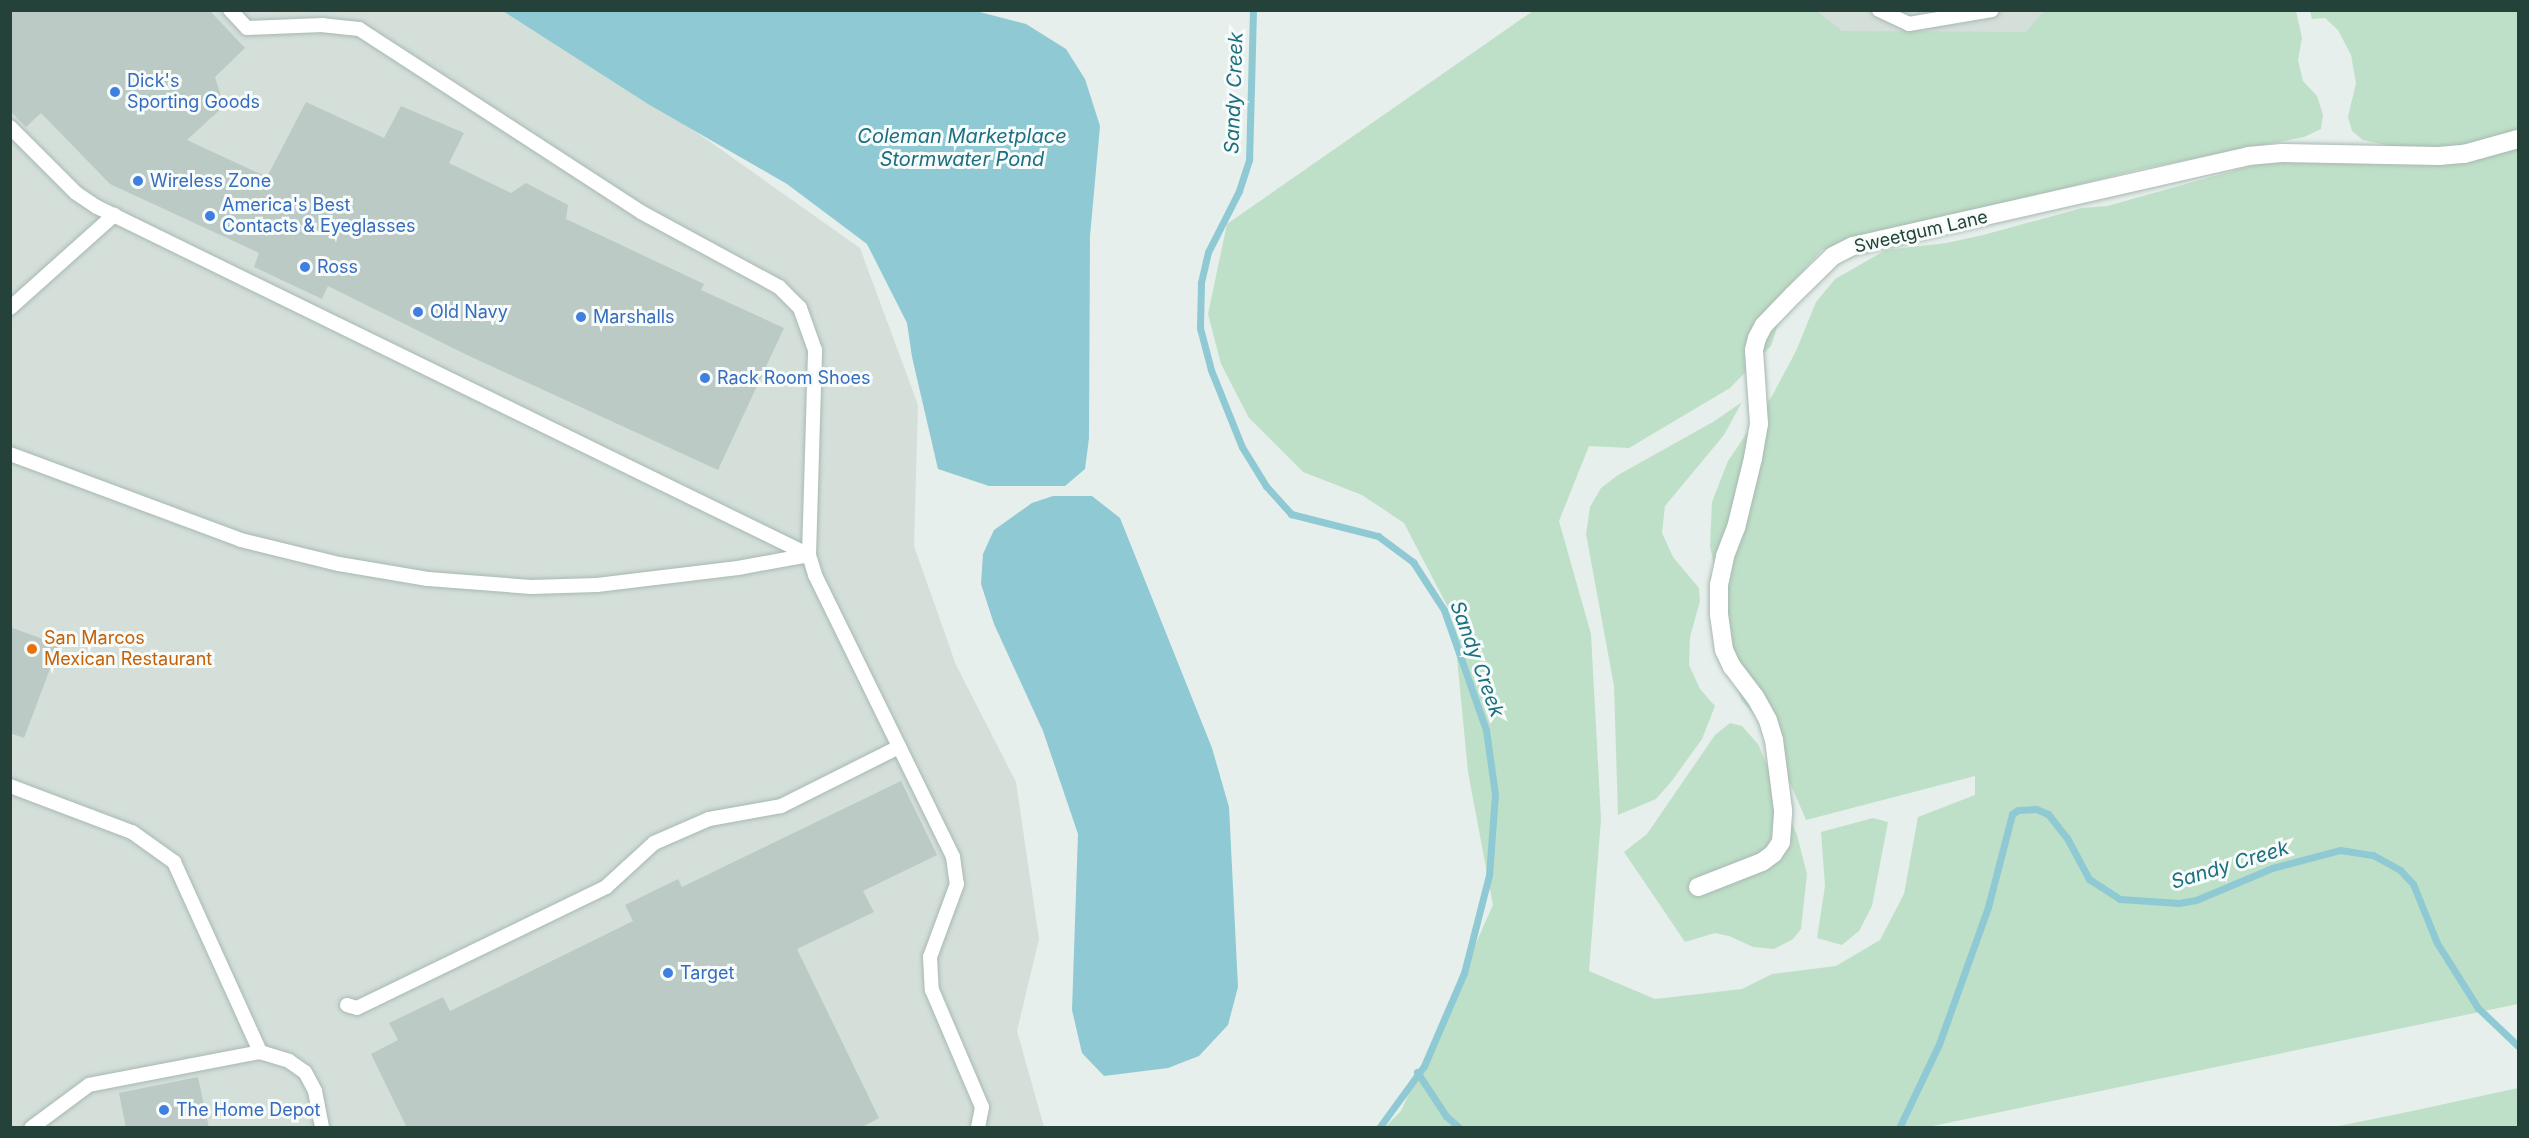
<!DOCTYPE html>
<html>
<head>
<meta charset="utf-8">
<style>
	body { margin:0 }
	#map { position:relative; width:2529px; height:1138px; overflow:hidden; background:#e6efeb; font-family:Inter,sans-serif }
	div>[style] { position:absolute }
	.built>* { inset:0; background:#d4dfda }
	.green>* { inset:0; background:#bfe0c8 }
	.water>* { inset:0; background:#8ec9d4 }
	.stream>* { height:7px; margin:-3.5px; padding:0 3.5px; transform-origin:3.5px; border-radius:3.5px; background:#8ec9d4 }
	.building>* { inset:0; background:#bbcac4 }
	.roads { filter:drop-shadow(0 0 2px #a8b8b2) drop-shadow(0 0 2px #a8b8b2) }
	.lane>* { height:14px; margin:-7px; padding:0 7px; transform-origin:7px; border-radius:7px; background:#fff }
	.street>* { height:18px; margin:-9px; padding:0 9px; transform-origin:9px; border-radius:9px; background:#fff }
	.dots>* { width:16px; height:16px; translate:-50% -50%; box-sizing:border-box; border:3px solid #f7fbf9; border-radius:50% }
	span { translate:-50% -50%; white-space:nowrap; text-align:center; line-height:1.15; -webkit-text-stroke:6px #f7fbf9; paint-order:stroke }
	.shop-label { font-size:18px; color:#366cbe }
	.left { translate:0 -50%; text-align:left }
	.street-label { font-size:18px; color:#24423a }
	.food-label { font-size:18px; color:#c56008 }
	.water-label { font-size:20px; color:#1c6f80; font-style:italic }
	.frame { position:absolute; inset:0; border:12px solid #24423a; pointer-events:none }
</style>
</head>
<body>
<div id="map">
	<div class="built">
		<i style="clip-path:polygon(10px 11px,525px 11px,860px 248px,918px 405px,914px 546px,956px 665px,1016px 782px,1039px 939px,1017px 1031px,1044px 1127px,11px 1127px)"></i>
		<i style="clip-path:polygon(1774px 11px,2072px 11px,2031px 61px,1845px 70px)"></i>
	</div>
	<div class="green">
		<i style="clip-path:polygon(1816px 10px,1842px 31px,2026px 32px,2044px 11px,2296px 11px,2302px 38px,2298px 60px,2303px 81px,2317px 96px,2323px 115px,2321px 129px,2304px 137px,2136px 170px,1822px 250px,1792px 282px,1771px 346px,1730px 388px,1629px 448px,1589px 446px,1559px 521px,1591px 634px,1601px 819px,1589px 971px,1655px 999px,1742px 989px,1772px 974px,1836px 966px,1880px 940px,1904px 894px,1918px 817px,1975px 795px,1975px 776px,1806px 820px,1767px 729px,1742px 701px,1730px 673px,1723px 609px,1710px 546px,1712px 502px,1728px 461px,1772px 396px,1796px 351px,1816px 302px,1835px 279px,1886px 250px,1946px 243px,1983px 235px,2082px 208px,2107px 206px,2265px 162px,2518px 148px,2518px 1004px,1928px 1127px,1385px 1127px,1401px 1111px,1493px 905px,1468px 772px,1453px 617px,1404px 523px,1362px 495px,1303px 472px,1249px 418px,1221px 364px,1208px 314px,1227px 224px,1533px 11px)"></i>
		<i style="clip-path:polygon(2310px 11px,2518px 11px,2518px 129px,2490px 142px,2438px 149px,2390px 146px,2363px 140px,2352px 131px,2348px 117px,2356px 83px,2351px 55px,2338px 30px,2325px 18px,2312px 19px)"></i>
		<i style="clip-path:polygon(1742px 402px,1724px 435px,1665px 506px,1662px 533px,1673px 557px,1699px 588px,1700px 601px,1690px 637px,1689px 665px,1700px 689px,1715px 706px,1702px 739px,1671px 782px,1656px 799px,1618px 815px,1614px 686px,1586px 534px,1590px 507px,1601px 488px,1618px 475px,1713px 422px)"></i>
		<i style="clip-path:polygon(1730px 723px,1742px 726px,1758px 744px,1797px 835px,1807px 874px,1801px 929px,1793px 939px,1774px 949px,1753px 947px,1729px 936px,1715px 933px,1685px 942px,1624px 852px,1647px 834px,1715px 735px)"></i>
		<i style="clip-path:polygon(1873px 818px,1888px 822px,1872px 906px,1859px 931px,1842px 945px,1817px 938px,1825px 886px,1821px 832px)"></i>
		<i style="clip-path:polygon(2518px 1088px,2518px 1127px,2334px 1127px,2417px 1110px)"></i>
	</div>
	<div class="water">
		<i style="clip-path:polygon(503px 11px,976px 11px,1026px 24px,1066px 49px,1085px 79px,1100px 126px,1090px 236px,1089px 438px,1085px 469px,1065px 486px,989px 486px,938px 469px,912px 357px,907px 323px,867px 244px,787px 184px,648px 104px)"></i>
		<i style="clip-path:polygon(1053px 496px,1092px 496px,1120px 518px,1212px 748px,1229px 807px,1238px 987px,1228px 1025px,1199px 1056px,1168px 1068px,1104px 1076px,1082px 1053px,1072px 1010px,1078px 834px,1043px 731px,994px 624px,981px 584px,983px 554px,994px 530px,1032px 503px)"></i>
	</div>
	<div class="stream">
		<i style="left:1253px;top:10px;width:150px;rotate:91.5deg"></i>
		<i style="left:1249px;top:160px;width:33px;rotate:108deg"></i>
		<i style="left:1239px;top:191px;width:68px;rotate:116.9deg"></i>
		<i style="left:1208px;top:252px;width:32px;rotate:103deg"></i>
		<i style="left:1201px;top:283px;width:45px;rotate:91.3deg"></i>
		<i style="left:1200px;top:328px;width:43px;rotate:75.3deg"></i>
		<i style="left:1211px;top:370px;width:83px;rotate:68.1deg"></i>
		<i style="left:1242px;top:447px;width:46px;rotate:58.4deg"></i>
		<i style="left:1266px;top:486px;width:38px;rotate:48deg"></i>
		<i style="left:1291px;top:514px;width:90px;rotate:14.2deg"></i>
		<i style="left:1378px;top:536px;width:44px;rotate:36.6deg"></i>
		<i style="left:1413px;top:562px;width:57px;rotate:57.1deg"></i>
		<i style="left:1444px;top:610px;width:127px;rotate:70.7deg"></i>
		<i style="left:1486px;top:730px;width:65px;rotate:82deg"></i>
		<i style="left:1495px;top:794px;width:81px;rotate:94.2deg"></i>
		<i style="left:1489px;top:875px;width:101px;rotate:104.3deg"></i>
		<i style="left:1464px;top:973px;width:101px;rotate:113.3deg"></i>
		<i style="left:1424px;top:1066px;width:77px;rotate:126deg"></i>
		<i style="left:1417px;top:1072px;width:53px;rotate:56.6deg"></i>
		<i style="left:1446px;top:1116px;width:18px;rotate:41deg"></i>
		<i style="left:1899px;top:1128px;width:93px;rotate:-64.5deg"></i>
		<i style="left:1939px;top:1044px;width:145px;rotate:-70.3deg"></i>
		<i style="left:1988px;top:907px;width:96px;rotate:-75.5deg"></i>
		<i style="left:2012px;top:814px;width:7px;rotate:-34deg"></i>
		<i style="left:2018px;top:810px;width:18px;rotate:-3deg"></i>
		<i style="left:2036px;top:809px;width:13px;rotate:23deg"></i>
		<i style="left:2048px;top:814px;width:31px;rotate:52deg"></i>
		<i style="left:2067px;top:838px;width:47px;rotate:61.8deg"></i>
		<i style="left:2089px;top:879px;width:37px;rotate:33deg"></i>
		<i style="left:2120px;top:899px;width:59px;rotate:3.9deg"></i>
		<i style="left:2179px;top:903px;width:17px;rotate:-10deg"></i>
		<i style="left:2196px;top:900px;width:82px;rotate:-22.8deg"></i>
		<i style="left:2272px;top:868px;width:70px;rotate:-14.8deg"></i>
		<i style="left:2340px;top:850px;width:33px;rotate:9deg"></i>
		<i style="left:2373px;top:855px;width:31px;rotate:29deg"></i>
		<i style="left:2400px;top:870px;width:19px;rotate:47deg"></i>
		<i style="left:2413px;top:884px;width:64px;rotate:67.9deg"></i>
		<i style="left:2437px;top:943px;width:77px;rotate:57.8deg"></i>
		<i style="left:2478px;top:1008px;width:55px;rotate:43.5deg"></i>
	</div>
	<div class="building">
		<i style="clip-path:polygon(10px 10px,209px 10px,245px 48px,215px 77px,224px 106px,187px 140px,267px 177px,306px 102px,384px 138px,401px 106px,464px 133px,449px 163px,511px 193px,526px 183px,568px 205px,566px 219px,704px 284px,701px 290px,784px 328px,718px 470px,467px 355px,328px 286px,322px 299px,254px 267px,259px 253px,110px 184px,41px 113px,26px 127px,10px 111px)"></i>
		<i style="clip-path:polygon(10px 627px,59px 645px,24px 738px,10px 733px)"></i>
		<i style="clip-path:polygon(901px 781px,937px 855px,863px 891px,874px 912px,797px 949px,879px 1118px,860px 1128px,407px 1128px,371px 1054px,398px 1040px,389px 1023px,443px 997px,450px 1011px,633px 921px,625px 905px,678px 879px,682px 887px)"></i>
		<i style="clip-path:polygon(198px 1077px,209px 1128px,126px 1128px,119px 1093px)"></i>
	</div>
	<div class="roads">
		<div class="lane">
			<i style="left:1879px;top:10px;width:33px;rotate:25deg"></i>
			<i style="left:1909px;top:24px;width:84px;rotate:-9.6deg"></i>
			<i style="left:10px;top:127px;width:93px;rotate:45deg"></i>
			<i style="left:76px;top:193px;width:25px;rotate:34deg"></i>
			<i style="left:97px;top:207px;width:792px;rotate:26.05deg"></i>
			<i style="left:809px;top:555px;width:205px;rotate:-88.3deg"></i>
			<i style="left:815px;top:350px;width:45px;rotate:-109.7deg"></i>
			<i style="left:800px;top:308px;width:30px;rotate:-135deg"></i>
			<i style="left:779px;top:287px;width:157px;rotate:-151.5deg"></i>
			<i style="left:641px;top:212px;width:336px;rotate:-147deg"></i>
			<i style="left:359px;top:29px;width:36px;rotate:-174deg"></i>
			<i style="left:323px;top:25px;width:76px;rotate:177.7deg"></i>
			<i style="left:247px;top:28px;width:25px;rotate:-133deg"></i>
			<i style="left:10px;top:308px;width:140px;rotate:-41.8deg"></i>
			<i style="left:10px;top:454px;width:246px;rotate:20.4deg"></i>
			<i style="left:241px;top:540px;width:101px;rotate:13.8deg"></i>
			<i style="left:339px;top:564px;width:90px;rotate:9.6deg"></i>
			<i style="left:428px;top:579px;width:103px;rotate:4.4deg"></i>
			<i style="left:531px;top:587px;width:66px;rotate:-1.7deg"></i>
			<i style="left:597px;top:585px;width:142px;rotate:-6.9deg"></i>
			<i style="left:738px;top:568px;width:72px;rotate:-10.4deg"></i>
			<i style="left:809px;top:555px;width:21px;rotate:73deg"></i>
			<i style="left:815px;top:575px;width:314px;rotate:63.9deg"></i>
			<i style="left:953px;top:857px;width:27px;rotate:82deg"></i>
			<i style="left:957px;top:884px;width:78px;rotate:110.3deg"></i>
			<i style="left:930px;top:957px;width:33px;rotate:87deg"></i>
			<i style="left:932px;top:990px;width:127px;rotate:66.9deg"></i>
			<i style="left:982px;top:1107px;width:21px;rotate:101deg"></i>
			<i style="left:10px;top:786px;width:130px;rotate:20.7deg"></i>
			<i style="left:132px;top:832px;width:52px;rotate:35.5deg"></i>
			<i style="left:174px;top:862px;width:209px;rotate:65.6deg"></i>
			<i style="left:260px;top:1052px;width:174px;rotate:169.1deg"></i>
			<i style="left:89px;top:1085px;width:72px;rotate:143.4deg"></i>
			<i style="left:347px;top:1005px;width:10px;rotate:17deg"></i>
			<i style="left:357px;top:1008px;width:277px;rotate:-25.9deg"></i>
			<i style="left:606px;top:887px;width:65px;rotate:-42.5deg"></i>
			<i style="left:654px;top:843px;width:60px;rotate:-23.6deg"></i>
			<i style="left:709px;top:819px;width:73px;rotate:-10.2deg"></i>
			<i style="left:781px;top:806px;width:132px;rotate:-26.6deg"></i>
			<i style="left:260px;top:1052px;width:30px;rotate:17deg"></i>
			<i style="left:289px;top:1061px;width:19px;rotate:35deg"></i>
			<i style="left:305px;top:1072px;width:21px;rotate:62deg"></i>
			<i style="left:315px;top:1091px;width:38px;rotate:79deg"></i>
		</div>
		<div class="street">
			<i style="left:1698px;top:887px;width:69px;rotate:-21.3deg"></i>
			<i style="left:1762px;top:862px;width:14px;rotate:-36deg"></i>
			<i style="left:1773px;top:854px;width:14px;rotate:-56deg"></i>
			<i style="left:1781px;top:842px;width:32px;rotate:-86deg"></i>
			<i style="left:1783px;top:810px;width:71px;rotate:-97.3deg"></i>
			<i style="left:1774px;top:740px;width:21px;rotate:-107deg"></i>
			<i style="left:1768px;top:720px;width:26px;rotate:-119deg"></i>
			<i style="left:1755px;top:697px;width:38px;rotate:-127deg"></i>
			<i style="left:1732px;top:667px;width:19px;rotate:-115deg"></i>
			<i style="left:1724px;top:650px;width:35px;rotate:-98deg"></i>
			<i style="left:1719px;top:615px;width:30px;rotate:-90deg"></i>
			<i style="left:1719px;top:585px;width:30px;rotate:-78deg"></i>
			<i style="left:1725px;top:556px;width:30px;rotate:-69deg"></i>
			<i style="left:1736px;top:528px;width:72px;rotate:-76.3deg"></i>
			<i style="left:1753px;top:458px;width:35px;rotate:-80deg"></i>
			<i style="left:1759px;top:424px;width:74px;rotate:-93.9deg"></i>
			<i style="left:1754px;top:350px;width:12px;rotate:-76deg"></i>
			<i style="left:1757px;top:338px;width:15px;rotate:-62deg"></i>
			<i style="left:1764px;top:325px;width:42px;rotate:-46deg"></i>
			<i style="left:1793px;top:295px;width:56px;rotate:-44.3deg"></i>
			<i style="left:1833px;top:256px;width:22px;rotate:-27deg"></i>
			<i style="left:1853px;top:246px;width:405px;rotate:-12.8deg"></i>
			<i style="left:2248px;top:156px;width:34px;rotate:-5deg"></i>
			<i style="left:2282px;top:153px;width:157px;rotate:1.1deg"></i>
			<i style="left:2439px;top:156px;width:25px;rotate:-5deg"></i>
			<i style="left:2464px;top:154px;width:56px;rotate:-15.5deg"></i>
		</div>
	</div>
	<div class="dots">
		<i style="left:115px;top:92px;background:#3f7fe0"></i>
		<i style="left:138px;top:181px;background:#3f7fe0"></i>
		<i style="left:210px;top:216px;background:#3f7fe0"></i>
		<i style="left:305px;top:267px;background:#3f7fe0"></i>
		<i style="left:418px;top:312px;background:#3f7fe0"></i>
		<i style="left:581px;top:317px;background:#3f7fe0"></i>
		<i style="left:705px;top:378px;background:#3f7fe0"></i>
		<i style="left:32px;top:649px;background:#e8710a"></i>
		<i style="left:668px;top:973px;background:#3f7fe0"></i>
		<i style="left:164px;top:1110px;background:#3f7fe0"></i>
	</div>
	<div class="shop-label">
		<span class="left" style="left:127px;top:92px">Dick's<br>Sporting Goods</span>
		<span class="left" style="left:150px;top:181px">Wireless Zone</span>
		<span class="left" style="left:222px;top:216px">America's Best<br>Contacts &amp; Eyeglasses</span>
		<span class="left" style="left:317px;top:267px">Ross</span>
		<span class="left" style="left:430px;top:312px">Old Navy</span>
		<span class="left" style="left:593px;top:317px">Marshalls</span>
		<span class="left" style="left:717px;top:378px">Rack Room Shoes</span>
		<span class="left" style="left:680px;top:973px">Target</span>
		<span class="left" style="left:176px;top:1110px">The Home Depot</span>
	</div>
	<div class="street-label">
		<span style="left:1921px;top:232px;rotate:-13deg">Sweetgum Lane</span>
	</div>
	<div class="food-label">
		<span class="left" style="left:44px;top:649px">San Marcos<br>Mexican Restaurant</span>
	</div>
	<div class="water-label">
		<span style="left:1234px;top:93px;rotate:-88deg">Sandy Creek</span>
		<span style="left:962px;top:148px">Coleman Marketplace<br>Stormwater Pond</span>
		<span style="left:1477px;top:659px;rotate:70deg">Sandy Creek</span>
		<span style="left:2230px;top:865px;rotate:-17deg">Sandy Creek</span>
	</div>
	<div class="frame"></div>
</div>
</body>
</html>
